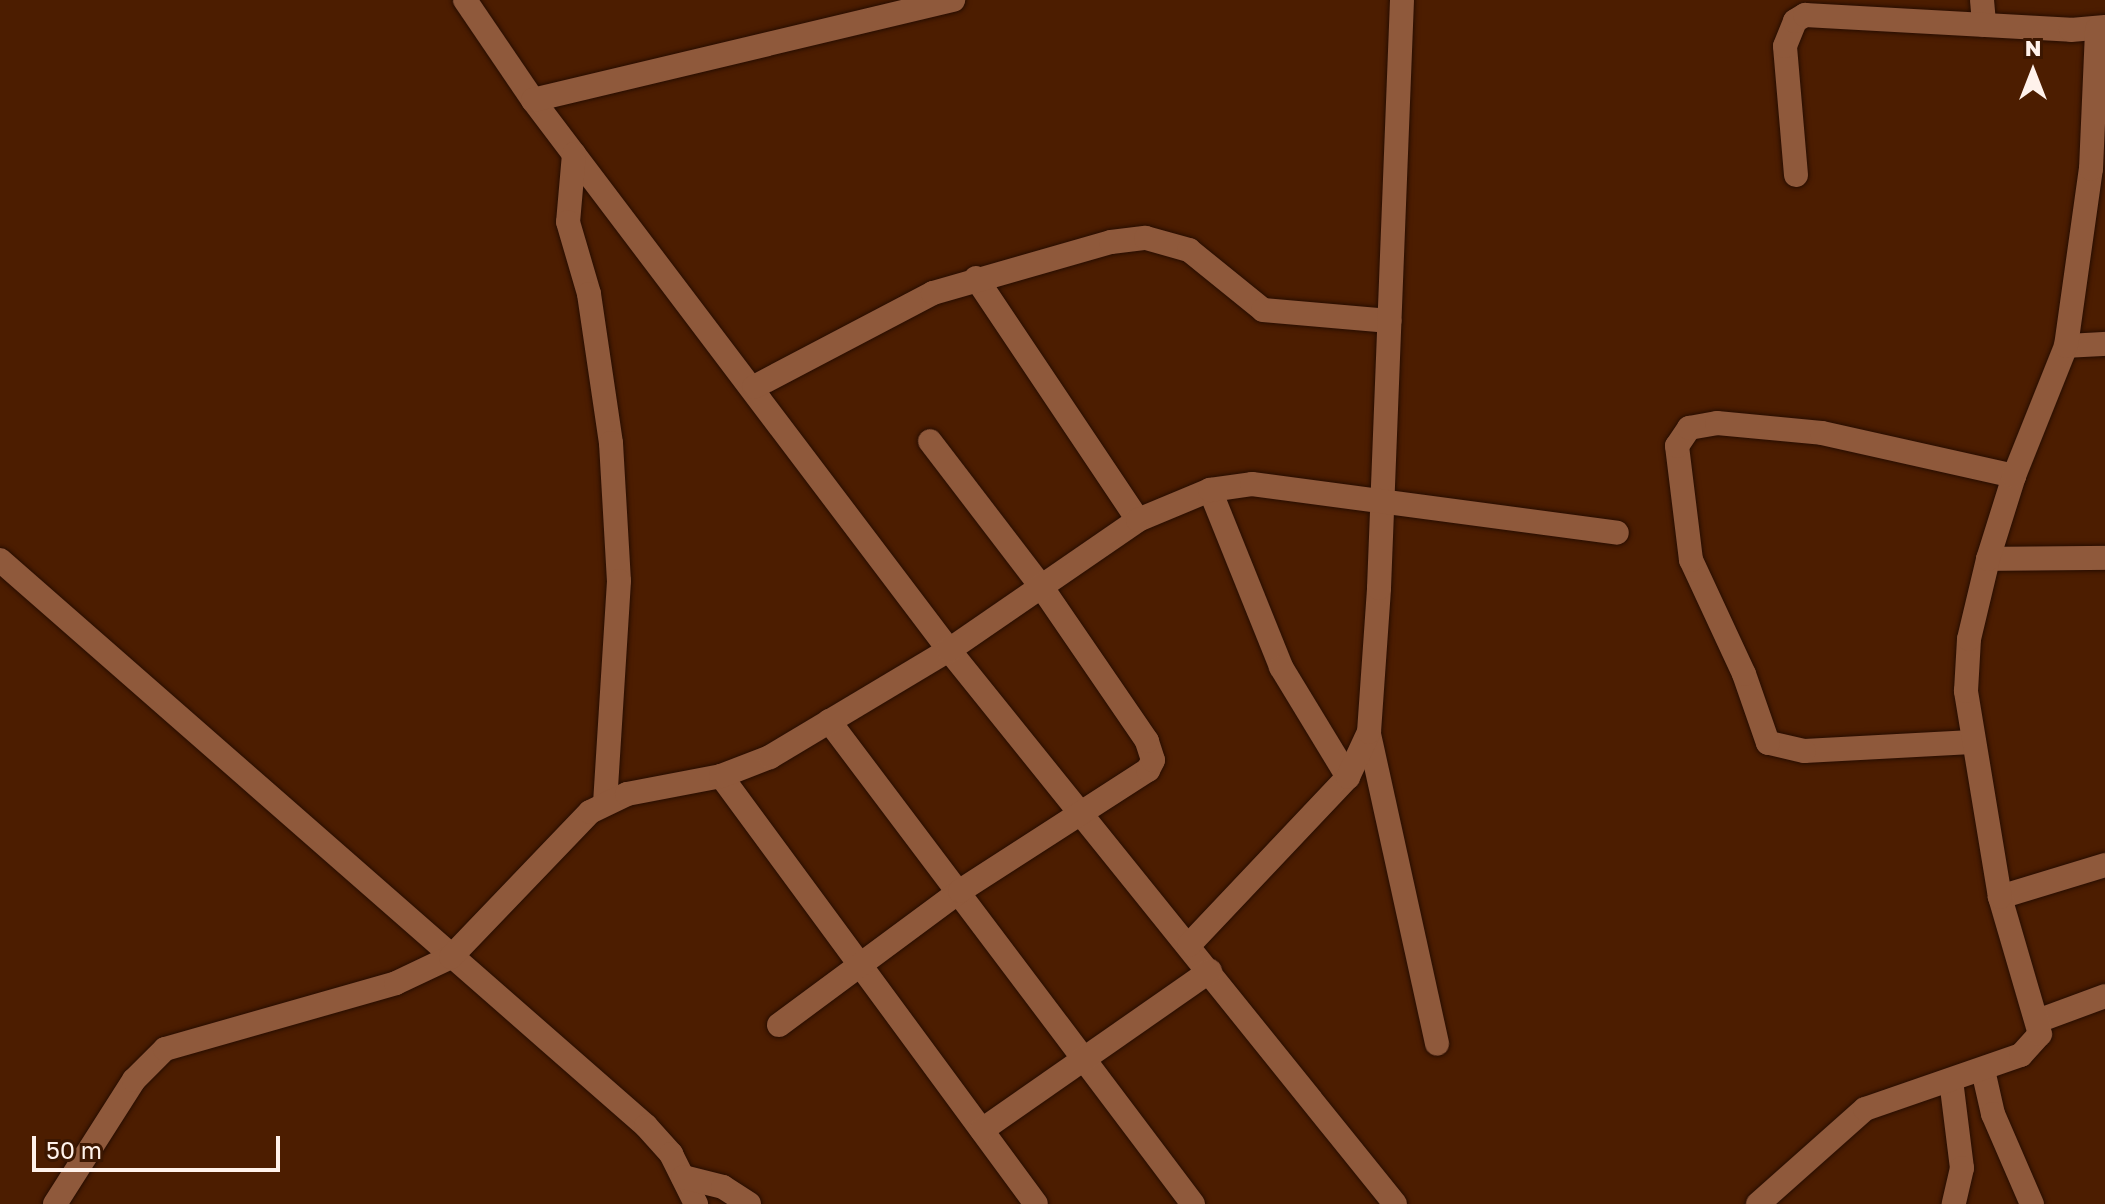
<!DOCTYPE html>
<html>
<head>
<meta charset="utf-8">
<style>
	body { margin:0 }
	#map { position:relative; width:2105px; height:1204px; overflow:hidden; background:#4c1d00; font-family:"Golos Text",sans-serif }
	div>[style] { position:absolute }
	.roads { filter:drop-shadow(0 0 2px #260d01) drop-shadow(0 0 2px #260d01) }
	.minor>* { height:24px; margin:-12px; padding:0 12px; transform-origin:12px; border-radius:12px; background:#8f593b }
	span { translate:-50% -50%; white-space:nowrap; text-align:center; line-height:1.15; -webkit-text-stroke:8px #3c1701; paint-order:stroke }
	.north { position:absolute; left:1993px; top:32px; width:80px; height:80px; -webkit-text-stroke:6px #3c1701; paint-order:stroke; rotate:0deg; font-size:22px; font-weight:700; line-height:32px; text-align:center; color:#fff2eb }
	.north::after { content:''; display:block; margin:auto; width:28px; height:36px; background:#fff2eb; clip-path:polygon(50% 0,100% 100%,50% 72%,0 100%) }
	.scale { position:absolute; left:32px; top:1136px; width:248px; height:36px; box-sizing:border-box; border:4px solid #fff2eb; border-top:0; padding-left:10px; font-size:24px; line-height:28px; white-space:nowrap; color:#fff2eb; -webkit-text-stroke:6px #3c1701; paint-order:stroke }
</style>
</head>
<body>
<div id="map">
	<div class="roads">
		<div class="minor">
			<i style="left:465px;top:0;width:121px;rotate:55.8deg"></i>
			<i style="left:533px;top:100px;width:690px;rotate:52.9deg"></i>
			<i style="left:949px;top:650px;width:711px;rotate:51.16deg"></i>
			<i style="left:1982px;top:0;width:25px;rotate:85deg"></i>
			<i style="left:533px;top:100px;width:432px;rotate:-13.4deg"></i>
			<i style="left:574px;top:154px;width:68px;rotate:95deg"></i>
			<i style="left:568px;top:222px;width:75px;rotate:73.7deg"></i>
			<i style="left:589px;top:294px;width:151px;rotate:81.6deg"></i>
			<i style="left:611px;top:443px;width:138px;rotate:86.7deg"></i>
			<i style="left:619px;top:581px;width:221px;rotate:93.6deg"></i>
			<i style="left:1796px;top:175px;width:129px;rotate:-94.9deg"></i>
			<i style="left:1785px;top:46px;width:27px;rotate:-68deg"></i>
			<i style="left:1795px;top:21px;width:12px;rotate:-31deg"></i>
			<i style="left:1805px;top:15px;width:266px;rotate:3.2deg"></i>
			<i style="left:2071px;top:30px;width:34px;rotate:-5deg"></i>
			<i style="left:976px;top:278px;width:291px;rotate:56.2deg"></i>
			<i style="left:2066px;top:346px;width:39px;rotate:-3deg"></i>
			<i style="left:754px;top:387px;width:202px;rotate:-27.7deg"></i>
			<i style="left:933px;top:293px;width:185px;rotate:-16deg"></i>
			<i style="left:1111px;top:242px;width:35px;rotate:-7deg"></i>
			<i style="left:1146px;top:238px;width:45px;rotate:15.6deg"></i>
			<i style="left:1189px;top:250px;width:95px;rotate:39deg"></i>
			<i style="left:1263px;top:310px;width:127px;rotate:5deg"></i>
			<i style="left:1210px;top:490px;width:191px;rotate:68.1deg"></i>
			<i style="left:1281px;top:667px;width:129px;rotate:58.7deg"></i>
			<i style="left:1988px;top:559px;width:117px;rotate:-0.5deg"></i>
			<i style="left:0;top:560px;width:859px;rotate:41.22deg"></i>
			<i style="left:646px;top:1126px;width:38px;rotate:48deg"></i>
			<i style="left:671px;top:1154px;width:56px;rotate:63.4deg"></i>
			<i style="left:829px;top:721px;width:605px;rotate:53deg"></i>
			<i style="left:1369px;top:734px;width:317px;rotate:77.6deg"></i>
			<i style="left:1972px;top:742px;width:168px;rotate:176.9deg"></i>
			<i style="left:1804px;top:751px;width:37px;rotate:-167deg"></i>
			<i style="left:1768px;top:743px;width:73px;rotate:-109.2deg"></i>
			<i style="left:1744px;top:674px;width:126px;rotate:-114.9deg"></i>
			<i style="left:1691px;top:560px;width:115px;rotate:-97deg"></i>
			<i style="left:1677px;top:446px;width:22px;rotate:-56deg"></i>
			<i style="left:1689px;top:428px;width:28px;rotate:-10deg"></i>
			<i style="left:1717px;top:423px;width:105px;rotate:5.4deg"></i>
			<i style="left:1822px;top:433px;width:197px;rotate:12.6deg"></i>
			<i style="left:721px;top:776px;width:531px;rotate:53.65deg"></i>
			<i style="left:2000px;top:897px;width:110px;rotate:-16.9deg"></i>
			<i style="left:1189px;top:945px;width:231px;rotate:-46.6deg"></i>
			<i style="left:1348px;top:777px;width:50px;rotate:-65deg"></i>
			<i style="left:1369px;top:732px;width:144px;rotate:-86deg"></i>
			<i style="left:1379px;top:588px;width:588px;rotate:-87.76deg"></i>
			<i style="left:2040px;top:1020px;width:69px;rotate:-20.3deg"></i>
			<i style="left:779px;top:1025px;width:225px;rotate:-36.5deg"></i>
			<i style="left:960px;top:891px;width:224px;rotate:-32.8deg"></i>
			<i style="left:1148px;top:770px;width:11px;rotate:-63deg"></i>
			<i style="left:1153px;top:760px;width:20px;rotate:-108deg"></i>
			<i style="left:1147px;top:741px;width:189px;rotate:-124.4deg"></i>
			<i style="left:1040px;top:585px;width:181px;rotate:-127.4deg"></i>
			<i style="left:1983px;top:1070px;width:45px;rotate:77.2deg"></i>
			<i style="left:1993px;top:1114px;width:98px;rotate:66.6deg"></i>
			<i style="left:1951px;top:1080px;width:89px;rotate:82.9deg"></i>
			<i style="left:1962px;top:1168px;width:37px;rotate:103deg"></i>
			<i style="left:982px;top:1130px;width:278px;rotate:-34.9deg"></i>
			<i style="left:683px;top:1177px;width:41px;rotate:14deg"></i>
			<i style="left:723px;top:1187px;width:31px;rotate:33deg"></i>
			<i style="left:55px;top:1204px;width:147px;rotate:-57.5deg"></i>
			<i style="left:134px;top:1080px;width:44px;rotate:-45deg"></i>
			<i style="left:165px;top:1049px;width:240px;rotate:-15.9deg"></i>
			<i style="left:396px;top:983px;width:61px;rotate:-25.3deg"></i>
			<i style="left:451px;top:957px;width:201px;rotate:-46.2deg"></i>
			<i style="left:590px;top:812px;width:41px;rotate:-25.9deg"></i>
			<i style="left:627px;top:794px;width:96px;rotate:-10.8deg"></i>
			<i style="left:721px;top:776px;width:53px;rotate:-21.2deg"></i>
			<i style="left:770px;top:757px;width:209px;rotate:-30.9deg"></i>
			<i style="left:949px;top:650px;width:229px;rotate:-34.5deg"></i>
			<i style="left:1138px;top:520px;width:78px;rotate:-22.6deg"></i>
			<i style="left:1210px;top:490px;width:42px;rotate:-8.1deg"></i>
			<i style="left:1252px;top:484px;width:368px;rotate:7.6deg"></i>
			<i style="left:1758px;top:1204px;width:143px;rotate:-41.6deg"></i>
			<i style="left:1865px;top:1109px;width:165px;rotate:-19.1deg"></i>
			<i style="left:2021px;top:1055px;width:28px;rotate:-48deg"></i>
			<i style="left:2040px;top:1034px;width:143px;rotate:-106.3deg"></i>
			<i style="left:2000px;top:897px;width:209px;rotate:-99.4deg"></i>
			<i style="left:1966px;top:691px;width:52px;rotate:-86.7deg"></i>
			<i style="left:1969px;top:639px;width:82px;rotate:-76.6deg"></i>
			<i style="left:1988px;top:559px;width:87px;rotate:-72.6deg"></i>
			<i style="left:2014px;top:476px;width:140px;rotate:-68.2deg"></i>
			<i style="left:2066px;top:346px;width:179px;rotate:-82deg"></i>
			<i style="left:2091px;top:169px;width:140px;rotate:-87.5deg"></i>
		</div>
	</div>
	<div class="north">N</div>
	<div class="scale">50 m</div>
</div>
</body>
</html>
